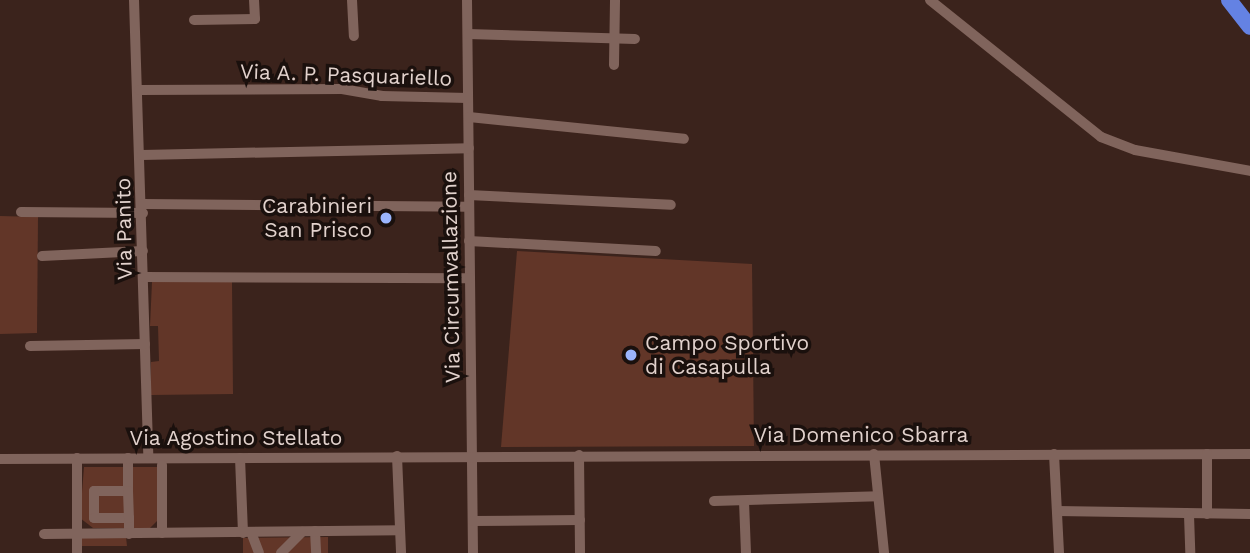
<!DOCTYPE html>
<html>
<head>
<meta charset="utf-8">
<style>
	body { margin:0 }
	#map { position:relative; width:1250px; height:553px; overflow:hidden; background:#3b231c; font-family:"Work Sans",sans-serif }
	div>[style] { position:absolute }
	.green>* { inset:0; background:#623628 }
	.minor>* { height:10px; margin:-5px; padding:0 5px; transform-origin:5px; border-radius:5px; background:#80645c }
	.highway>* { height:16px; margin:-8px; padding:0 8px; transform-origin:8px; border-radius:8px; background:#6482e3 }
	.dots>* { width:19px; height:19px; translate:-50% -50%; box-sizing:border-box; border:4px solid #1a100d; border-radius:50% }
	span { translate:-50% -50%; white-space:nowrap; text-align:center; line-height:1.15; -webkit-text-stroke:7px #1a100d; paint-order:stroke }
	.street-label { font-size:21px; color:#e2d2cd }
	.poi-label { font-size:21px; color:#e2d2cd }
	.right { translate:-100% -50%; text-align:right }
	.left { translate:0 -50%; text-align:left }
</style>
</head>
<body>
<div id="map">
	<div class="green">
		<i style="clip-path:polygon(0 216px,38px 217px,37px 333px,0 334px)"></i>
		<i style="clip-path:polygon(517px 251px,752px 264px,754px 446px,501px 447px)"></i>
		<i style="clip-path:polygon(152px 282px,232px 282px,233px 394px,151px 395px,151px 362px,159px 361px,158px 326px,150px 326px)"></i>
		<i style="clip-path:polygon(84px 467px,158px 467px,159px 519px,150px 528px,93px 528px,80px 518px)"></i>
		<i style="clip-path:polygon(82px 537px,126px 537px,127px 546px,81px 546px)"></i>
		<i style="clip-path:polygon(328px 537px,328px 553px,243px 553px,243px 538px)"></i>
	</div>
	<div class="minor">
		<i style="left:134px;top:0;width:458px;rotate:88.2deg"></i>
		<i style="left:352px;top:0;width:36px;rotate:87deg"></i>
		<i style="left:467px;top:0;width:553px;rotate:89.38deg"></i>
		<i style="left:930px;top:0;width:219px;rotate:38.7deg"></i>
		<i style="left:1101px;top:137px;width:36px;rotate:21deg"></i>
		<i style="left:1135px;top:150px;width:117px;rotate:10.3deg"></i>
		<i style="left:194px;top:20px;width:61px;rotate:-0.9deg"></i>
		<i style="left:255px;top:19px;width:19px;rotate:-93deg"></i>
		<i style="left:468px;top:34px;width:167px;rotate:1.7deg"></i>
		<i style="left:614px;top:65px;width:65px;rotate:-89.1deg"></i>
		<i style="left:139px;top:90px;width:203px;rotate:-0.3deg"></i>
		<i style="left:342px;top:89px;width:41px;rotate:9.9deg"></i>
		<i style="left:382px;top:96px;width:86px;rotate:1.3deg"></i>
		<i style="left:469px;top:117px;width:216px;rotate:5.8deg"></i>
		<i style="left:142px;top:155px;width:327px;rotate:-1.2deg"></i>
		<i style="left:469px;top:195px;width:202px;rotate:2.8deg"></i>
		<i style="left:143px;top:204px;width:326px;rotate:0.5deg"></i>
		<i style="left:21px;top:212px;width:122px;rotate:0.5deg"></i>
		<i style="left:469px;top:241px;width:187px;rotate:3.1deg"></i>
		<i style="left:42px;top:256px;width:101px;rotate:-2.8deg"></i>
		<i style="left:144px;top:277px;width:326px;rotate:0.2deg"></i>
		<i style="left:30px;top:346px;width:115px;rotate:-1deg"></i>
		<i style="left:874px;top:454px;width:100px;rotate:84.2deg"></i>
		<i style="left:1054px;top:454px;width:99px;rotate:87.1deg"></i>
		<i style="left:579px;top:455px;width:98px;rotate:89.4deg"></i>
		<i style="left:397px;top:456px;width:97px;rotate:87.6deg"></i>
		<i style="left:128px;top:458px;width:33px;rotate:90deg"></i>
		<i style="left:128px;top:491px;width:34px;rotate:180deg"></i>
		<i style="left:94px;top:491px;width:27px;rotate:90deg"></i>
		<i style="left:94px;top:518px;width:35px"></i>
		<i style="left:129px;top:518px;width:16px;rotate:90deg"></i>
		<i style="left:240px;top:458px;width:75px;rotate:87.7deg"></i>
		<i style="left:0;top:459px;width:1250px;rotate:-0.23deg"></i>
		<i style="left:162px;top:465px;width:68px;rotate:90deg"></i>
		<i style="left:128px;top:491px;width:27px;rotate:88deg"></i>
		<i style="left:714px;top:501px;width:164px;rotate:-1.7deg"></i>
		<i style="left:744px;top:501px;width:52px;rotate:87.8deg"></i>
		<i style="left:1057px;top:511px;width:193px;rotate:0.9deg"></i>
		<i style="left:1207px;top:514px;width:60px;rotate:-90deg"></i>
		<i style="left:1189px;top:515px;width:38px;rotate:88deg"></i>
		<i style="left:473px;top:521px;width:107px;rotate:-0.5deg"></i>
		<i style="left:315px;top:531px;width:22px;rotate:87deg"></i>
		<i style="left:251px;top:532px;width:22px;rotate:69deg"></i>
		<i style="left:44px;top:534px;width:356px;rotate:-0.6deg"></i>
		<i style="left:77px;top:553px;width:95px;rotate:-90deg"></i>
		<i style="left:281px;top:553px;width:30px;rotate:-45deg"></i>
	</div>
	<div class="highway">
		<i style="left:1229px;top:0;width:34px;rotate:52deg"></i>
	</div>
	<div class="dots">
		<i style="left:386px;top:218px;background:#9bb5fd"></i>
		<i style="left:631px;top:355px;background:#9bb5fd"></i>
	</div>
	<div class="street-label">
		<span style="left:346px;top:75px;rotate:2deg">Via A. P. Pasquariello</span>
		<span style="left:124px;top:229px;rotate:-91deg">Via Panito</span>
		<span style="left:451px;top:277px;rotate:-91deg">Via Circumvallazione</span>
		<span style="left:861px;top:435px">Via Domenico Sbarra</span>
		<span style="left:236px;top:438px">Via Agostino Stellato</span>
	</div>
	<div class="poi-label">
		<span class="right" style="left:372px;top:218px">Carabinieri<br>San Prisco</span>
		<span class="left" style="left:645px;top:355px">Campo Sportivo<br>di Casapulla</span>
	</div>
</div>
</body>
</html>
